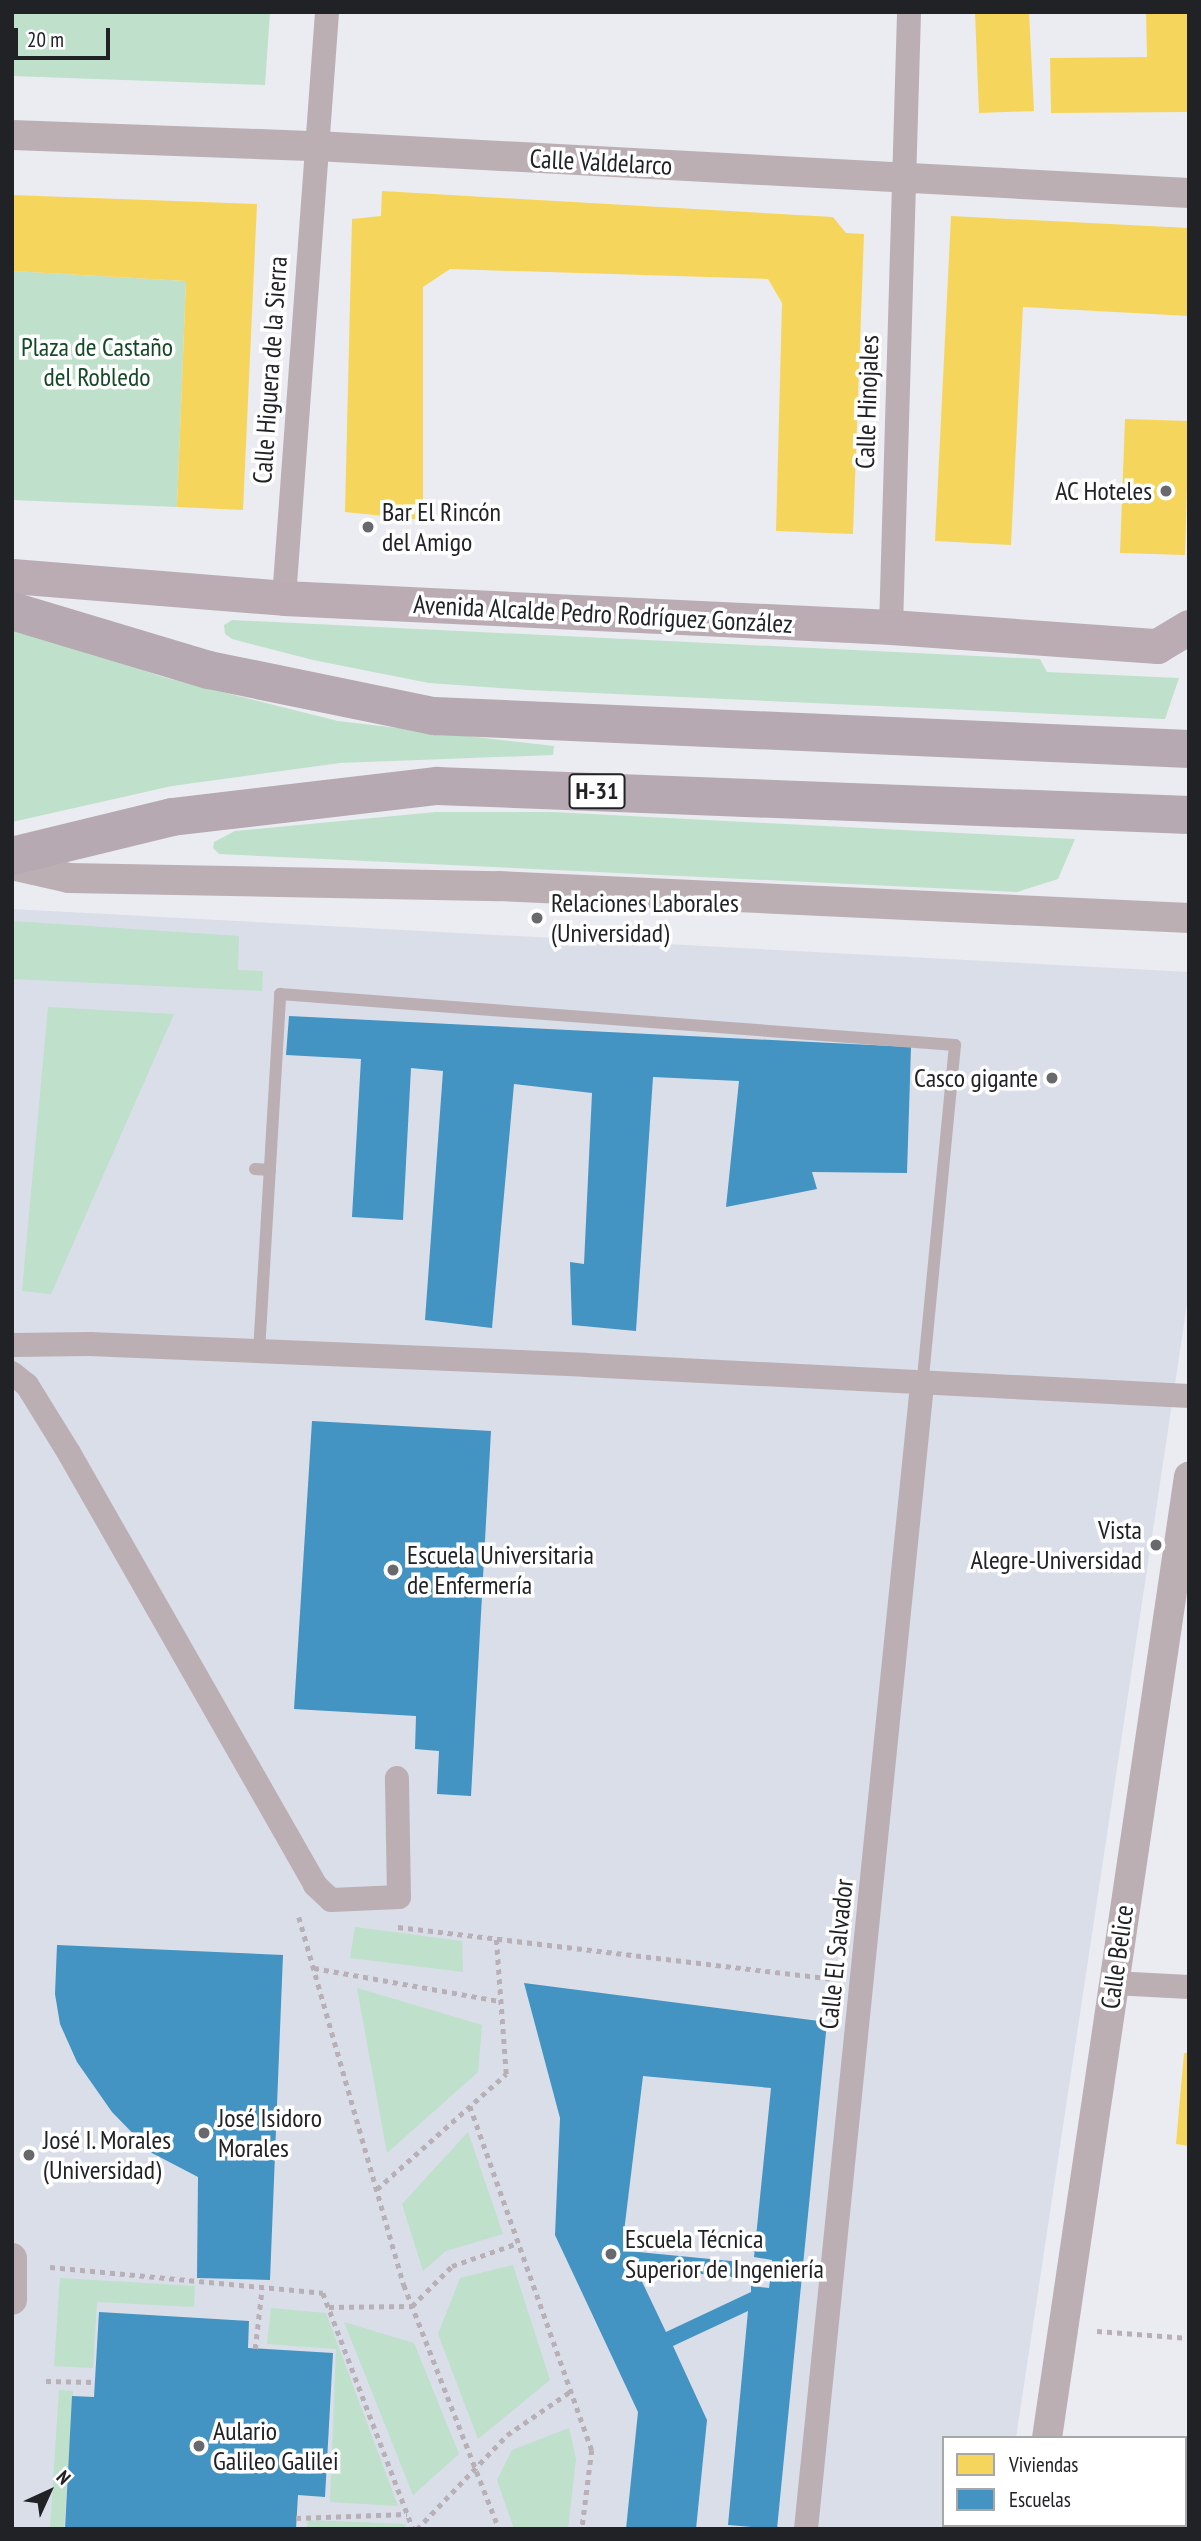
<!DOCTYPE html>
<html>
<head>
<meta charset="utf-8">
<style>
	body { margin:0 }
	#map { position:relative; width:1201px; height:2541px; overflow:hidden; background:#eaecf2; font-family:"PT Sans Narrow",sans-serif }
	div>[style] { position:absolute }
	.built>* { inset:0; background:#d9dee9 }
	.green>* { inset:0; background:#bfe0ca }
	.homes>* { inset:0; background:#f6d55c }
	.schools>* { inset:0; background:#4393c3 }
	.path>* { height:4.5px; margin-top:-2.25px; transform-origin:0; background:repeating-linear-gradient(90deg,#b8b0b6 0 5px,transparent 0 10px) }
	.service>* { height:12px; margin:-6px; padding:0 6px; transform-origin:6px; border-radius:6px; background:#bcafb4 }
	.minor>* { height:24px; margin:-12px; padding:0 12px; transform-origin:12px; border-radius:12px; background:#bcafb4 }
	.tertiary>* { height:30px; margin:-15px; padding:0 15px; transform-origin:15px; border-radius:15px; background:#bcafb4 }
	.secondary>* { height:35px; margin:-17.5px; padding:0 17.5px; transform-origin:17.5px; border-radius:17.5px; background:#bbacb3 }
	.motorway>* { height:38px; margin:-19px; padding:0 19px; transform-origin:19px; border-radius:19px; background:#b6a9b1 }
	.dots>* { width:19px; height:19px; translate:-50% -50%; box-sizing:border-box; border:4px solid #fff; border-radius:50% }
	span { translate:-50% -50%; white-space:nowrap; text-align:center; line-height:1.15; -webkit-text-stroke:7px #fff; paint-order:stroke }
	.shield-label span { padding:2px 5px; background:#fff; border:2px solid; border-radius:5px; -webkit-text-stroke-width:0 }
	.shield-label { font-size:24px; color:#202226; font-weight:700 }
	.street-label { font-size:26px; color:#202226 }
	.park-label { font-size:26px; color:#144927 }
	.poi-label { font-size:26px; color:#202226 }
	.right { translate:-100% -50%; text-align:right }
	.left { translate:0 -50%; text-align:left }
	.frame { position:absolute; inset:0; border:14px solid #202226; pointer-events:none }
	.legend { position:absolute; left:942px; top:2436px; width:245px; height:91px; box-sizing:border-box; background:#fff; border:2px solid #a6a7a8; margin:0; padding:9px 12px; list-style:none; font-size:21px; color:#202226 }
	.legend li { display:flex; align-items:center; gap:14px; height:35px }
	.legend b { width:35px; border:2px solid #a6a7a8 }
	.north { position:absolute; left:14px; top:2457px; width:70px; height:70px; -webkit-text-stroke:5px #fff; paint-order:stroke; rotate:45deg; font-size:19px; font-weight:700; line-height:28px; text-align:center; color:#202226 }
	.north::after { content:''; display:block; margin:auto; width:24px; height:32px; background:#202226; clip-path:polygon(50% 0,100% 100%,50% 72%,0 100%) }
	.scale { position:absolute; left:14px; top:28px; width:96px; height:32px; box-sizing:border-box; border:4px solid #202226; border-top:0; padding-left:9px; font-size:21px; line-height:24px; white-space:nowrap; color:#202226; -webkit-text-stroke:5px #fff; paint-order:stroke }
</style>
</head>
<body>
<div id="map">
	<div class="built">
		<i style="clip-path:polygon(12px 909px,1189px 972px,1189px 1291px,1016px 2438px,944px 2438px,944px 2525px,1003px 2525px,1003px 2529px,12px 2529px)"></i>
	</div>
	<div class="green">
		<i style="clip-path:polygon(12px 12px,270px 12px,265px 85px,12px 76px)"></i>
		<i style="clip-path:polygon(12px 271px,186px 281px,177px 507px,12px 500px)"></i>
		<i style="clip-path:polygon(232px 620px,1040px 659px,1047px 672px,1179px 678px,1165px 719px,528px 690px,429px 683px,313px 660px,232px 639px,225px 634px,224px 625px)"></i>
		<i style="clip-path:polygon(12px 625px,163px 677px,338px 721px,554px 746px,553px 755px,340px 763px,172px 786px,12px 822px)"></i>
		<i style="clip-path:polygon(436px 812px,553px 812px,1075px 839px,1058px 879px,1017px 892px,219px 854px,213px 848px,214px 842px,235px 831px)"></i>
		<i style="clip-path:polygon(12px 921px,239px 936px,238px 970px,263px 971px,262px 991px,12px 979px)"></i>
		<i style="clip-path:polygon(48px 1007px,174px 1014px,51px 1294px,22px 1291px)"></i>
		<i style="clip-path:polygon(355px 1927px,462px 1941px,463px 1972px,350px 1958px)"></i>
		<i style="clip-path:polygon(357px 1988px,482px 2025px,478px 2072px,387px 2153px)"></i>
		<i style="clip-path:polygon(468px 2132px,503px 2234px,446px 2251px,423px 2271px,402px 2204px)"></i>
		<i style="clip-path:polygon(513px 2265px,550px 2380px,478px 2439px,438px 2334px,460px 2278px)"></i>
		<i style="clip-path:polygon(60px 2278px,195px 2286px,194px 2307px,97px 2302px,93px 2368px,54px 2366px)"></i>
		<i style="clip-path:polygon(271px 2308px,326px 2313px,398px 2506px,330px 2502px,336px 2349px,267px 2344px)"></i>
		<i style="clip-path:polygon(344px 2322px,414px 2343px,459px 2454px,413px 2495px)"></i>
		<i style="clip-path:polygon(59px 2390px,73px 2391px,64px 2529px,50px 2529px)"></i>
		<i style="clip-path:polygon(569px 2428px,576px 2459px,568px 2529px,514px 2529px,497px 2480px,512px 2450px)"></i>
		<i style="clip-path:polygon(308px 2520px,405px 2524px,406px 2529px,307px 2529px)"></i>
	</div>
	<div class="homes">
		<i style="clip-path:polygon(975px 12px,1029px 12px,1034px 111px,979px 113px)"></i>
		<i style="clip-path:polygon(1146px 12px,1189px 12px,1189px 112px,1051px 113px,1050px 58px,1147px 57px)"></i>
		<i style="clip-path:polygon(382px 191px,833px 217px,846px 233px,864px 234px,853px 534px,776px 531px,782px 303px,768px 279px,450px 269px,423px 287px,423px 520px,345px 512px,352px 219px,381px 216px)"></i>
		<i style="clip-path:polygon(12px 195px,257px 204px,243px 510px,177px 507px,186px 281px,12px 271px)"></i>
		<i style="clip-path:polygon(951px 216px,1189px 228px,1189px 316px,1023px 307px,1011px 545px,935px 541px)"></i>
		<i style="clip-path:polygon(1125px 419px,1189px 421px,1185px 555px,1120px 553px)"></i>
		<i style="clip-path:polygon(1184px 2053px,1189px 2053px,1189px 2146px,1176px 2144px)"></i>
	</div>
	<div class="schools">
		<i style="clip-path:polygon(289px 1016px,911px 1047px,907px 1173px,812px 1172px,817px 1189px,726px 1207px,739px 1081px,653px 1077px,636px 1331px,572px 1325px,570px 1262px,584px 1264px,592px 1093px,514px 1084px,492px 1328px,425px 1320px,443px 1071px,411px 1068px,403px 1220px,352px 1217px,361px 1059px,286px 1055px)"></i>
		<i style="clip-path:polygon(312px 1421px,491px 1431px,471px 1796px,437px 1794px,439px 1751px,415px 1749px,416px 1716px,294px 1709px)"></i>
		<i style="clip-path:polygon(57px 1945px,283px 1955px,270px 2280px,197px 2278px,198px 2177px,152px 2153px,112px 2112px,77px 2062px,60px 2024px,55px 1994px)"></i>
		<i style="clip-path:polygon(evenodd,524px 1983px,827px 2022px,777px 2529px,728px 2525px,748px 2311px,673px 2346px,707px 2420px,696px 2529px,626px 2529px,638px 2412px,555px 2235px,560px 2118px,524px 1983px,643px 2076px,771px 2088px,754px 2257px,772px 2260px,771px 2265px,628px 2251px,623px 2240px,643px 2076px,524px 1983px,635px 2267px,770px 2281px,769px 2288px,751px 2286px,751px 2292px,666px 2332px,635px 2267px)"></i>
		<i style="clip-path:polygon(99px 2312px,249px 2321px,248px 2348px,333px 2353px,325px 2497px,298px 2495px,296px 2529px,65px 2529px,72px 2396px,94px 2397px)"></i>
	</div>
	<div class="path">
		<i style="left:299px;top:1917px;width:383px;rotate:74.1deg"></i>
		<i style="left:404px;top:2285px;width:262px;rotate:68.7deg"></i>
		<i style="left:398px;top:1927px;width:440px;rotate:6.8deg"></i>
		<i style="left:314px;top:1968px;width:189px;rotate:10.1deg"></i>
		<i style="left:470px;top:2106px;width:365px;rotate:70.5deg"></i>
		<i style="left:592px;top:2450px;width:80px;rotate:97.2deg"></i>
		<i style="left:377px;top:2189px;width:173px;rotate:-41.7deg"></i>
		<i style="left:506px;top:2074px;width:135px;rotate:-94.2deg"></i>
		<i style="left:50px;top:2267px;width:274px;rotate:5.4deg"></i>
		<i style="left:323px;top:2293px;width:253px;rotate:69.1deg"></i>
		<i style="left:329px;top:2307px;width:83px;rotate:-0.7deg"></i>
		<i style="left:412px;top:2306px;width:57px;rotate:-45deg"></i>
		<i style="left:452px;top:2266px;width:70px;rotate:-19.2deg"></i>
		<i style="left:1097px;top:2331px;width:92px;rotate:4.4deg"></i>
		<i style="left:255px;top:2349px;width:61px;rotate:-83.5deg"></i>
		<i style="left:46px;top:2381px;width:49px;rotate:1.2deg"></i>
		<i style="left:296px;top:2518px;width:111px;rotate:-2.1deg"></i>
		<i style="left:417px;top:2529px;width:130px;rotate:-46.2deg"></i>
		<i style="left:507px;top:2435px;width:78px;rotate:-34.5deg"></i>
	</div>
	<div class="service">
		<i style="left:255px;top:1169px;width:15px;rotate:4deg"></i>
		<i style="left:259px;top:1352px;width:359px;rotate:-86.6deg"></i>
		<i style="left:280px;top:994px;width:677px;rotate:4.32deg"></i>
		<i style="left:955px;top:1045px;width:342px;rotate:95.5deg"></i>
	</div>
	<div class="minor">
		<i style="left:284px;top:598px;width:588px;rotate:-85.8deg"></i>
		<i style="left:891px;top:627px;width:615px;rotate:-88.32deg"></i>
		<i style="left:12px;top:1345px;width:78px;rotate:-0.7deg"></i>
		<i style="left:90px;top:1344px;width:495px;rotate:2.4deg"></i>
		<i style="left:585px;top:1365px;width:605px;rotate:2.94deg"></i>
		<i style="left:12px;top:1373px;width:19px;rotate:39deg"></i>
		<i style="left:27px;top:1385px;width:80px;rotate:58.3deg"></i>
		<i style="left:69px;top:1453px;width:497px;rotate:60.3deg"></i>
		<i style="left:315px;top:1885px;width:22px;rotate:43deg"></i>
		<i style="left:331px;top:1900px;width:68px;rotate:-2.5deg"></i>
		<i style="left:399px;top:1897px;width:119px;rotate:-91deg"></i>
		<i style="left:1113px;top:1983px;width:76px;rotate:3deg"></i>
		<i style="left:806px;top:2529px;width:1150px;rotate:-84.21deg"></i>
	</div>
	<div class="tertiary">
		<i style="left:12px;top:135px;width:304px;rotate:2.1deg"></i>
		<i style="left:316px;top:146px;width:874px;rotate:3.08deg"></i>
		<i style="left:12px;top:865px;width:58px;rotate:12.8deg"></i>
		<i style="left:69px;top:878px;width:430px;rotate:1.1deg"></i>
		<i style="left:499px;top:886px;width:691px;rotate:2.66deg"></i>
		<i style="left:12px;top:2258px;width:42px;rotate:90deg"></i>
		<i style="left:1047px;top:2438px;width:972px;rotate:-81.6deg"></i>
		<i style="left:1033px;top:2529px;width:4px;rotate:-76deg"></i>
	</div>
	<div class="secondary">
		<i style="left:12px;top:576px;width:273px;rotate:4.6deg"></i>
		<i style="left:284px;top:598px;width:608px;rotate:2.74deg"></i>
		<i style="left:891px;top:627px;width:267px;rotate:4.1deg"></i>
		<i style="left:1157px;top:646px;width:37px;rotate:-31deg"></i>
	</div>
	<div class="motorway">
		<i style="left:12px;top:611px;width:206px;rotate:16.7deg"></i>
		<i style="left:209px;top:670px;width:230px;rotate:11.6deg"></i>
		<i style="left:434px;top:716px;width:756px;rotate:2.5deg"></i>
		<i style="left:12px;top:856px;width:165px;rotate:-13.7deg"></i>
		<i style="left:172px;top:817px;width:267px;rotate:-6.7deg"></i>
		<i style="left:437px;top:786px;width:753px;rotate:2.21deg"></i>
	</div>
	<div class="dots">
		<i style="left:1166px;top:491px;background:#67696d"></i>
		<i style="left:368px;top:527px;background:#67696d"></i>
		<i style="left:537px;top:918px;background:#67696d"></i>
		<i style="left:1052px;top:1078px;background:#67696d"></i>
		<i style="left:1156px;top:1545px;background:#67696d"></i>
		<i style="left:393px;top:1570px;background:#67696d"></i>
		<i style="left:204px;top:2133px;background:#67696d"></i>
		<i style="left:29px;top:2155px;background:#67696d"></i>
		<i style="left:611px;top:2254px;background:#67696d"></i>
		<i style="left:199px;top:2446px;background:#67696d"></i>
	</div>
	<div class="shield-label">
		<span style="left:597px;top:791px">H-31</span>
	</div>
	<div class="street-label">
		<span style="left:601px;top:162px;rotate:3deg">Calle Valdelarco</span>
		<span style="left:270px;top:370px;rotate:-86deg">Calle Higuera de la Sierra</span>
		<span style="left:867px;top:402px;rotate:-88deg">Calle Hinojales</span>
		<span style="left:603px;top:614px;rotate:3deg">Avenida Alcalde Pedro Rodríguez González</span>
		<span style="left:836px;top:1954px;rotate:-84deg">Calle El Salvador</span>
		<span style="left:1117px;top:1957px;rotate:-82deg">Calle Belice</span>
	</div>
	<div class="park-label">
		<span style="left:97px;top:362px">Plaza de Castaño<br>del Robledo</span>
	</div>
	<div class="poi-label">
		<span class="right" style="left:1152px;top:491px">AC Hoteles</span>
		<span class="left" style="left:382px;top:527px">Bar El Rincón<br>del Amigo</span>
		<span class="left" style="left:551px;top:918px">Relaciones Laborales<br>(Universidad)</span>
		<span class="right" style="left:1038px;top:1078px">Casco gigante</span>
		<span class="right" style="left:1142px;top:1545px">Vista<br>Alegre-Universidad</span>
		<span class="left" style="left:407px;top:1570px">Escuela Universitaria<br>de Enfermería</span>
		<span class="left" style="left:218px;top:2133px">José Isidoro<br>Morales</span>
		<span class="left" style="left:43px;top:2155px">José I. Morales<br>(Universidad)</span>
		<span class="left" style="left:625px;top:2254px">Escuela Técnica<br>Superior de Ingeniería</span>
		<span class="left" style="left:213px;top:2446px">Aulario<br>Galileo Galilei</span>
	</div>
	<div class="frame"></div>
	<ul class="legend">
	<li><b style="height:19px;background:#f6d55c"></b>Viviendas</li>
	<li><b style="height:19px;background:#4393c3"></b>Escuelas</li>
	</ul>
	<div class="north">N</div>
	<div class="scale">20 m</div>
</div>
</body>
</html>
